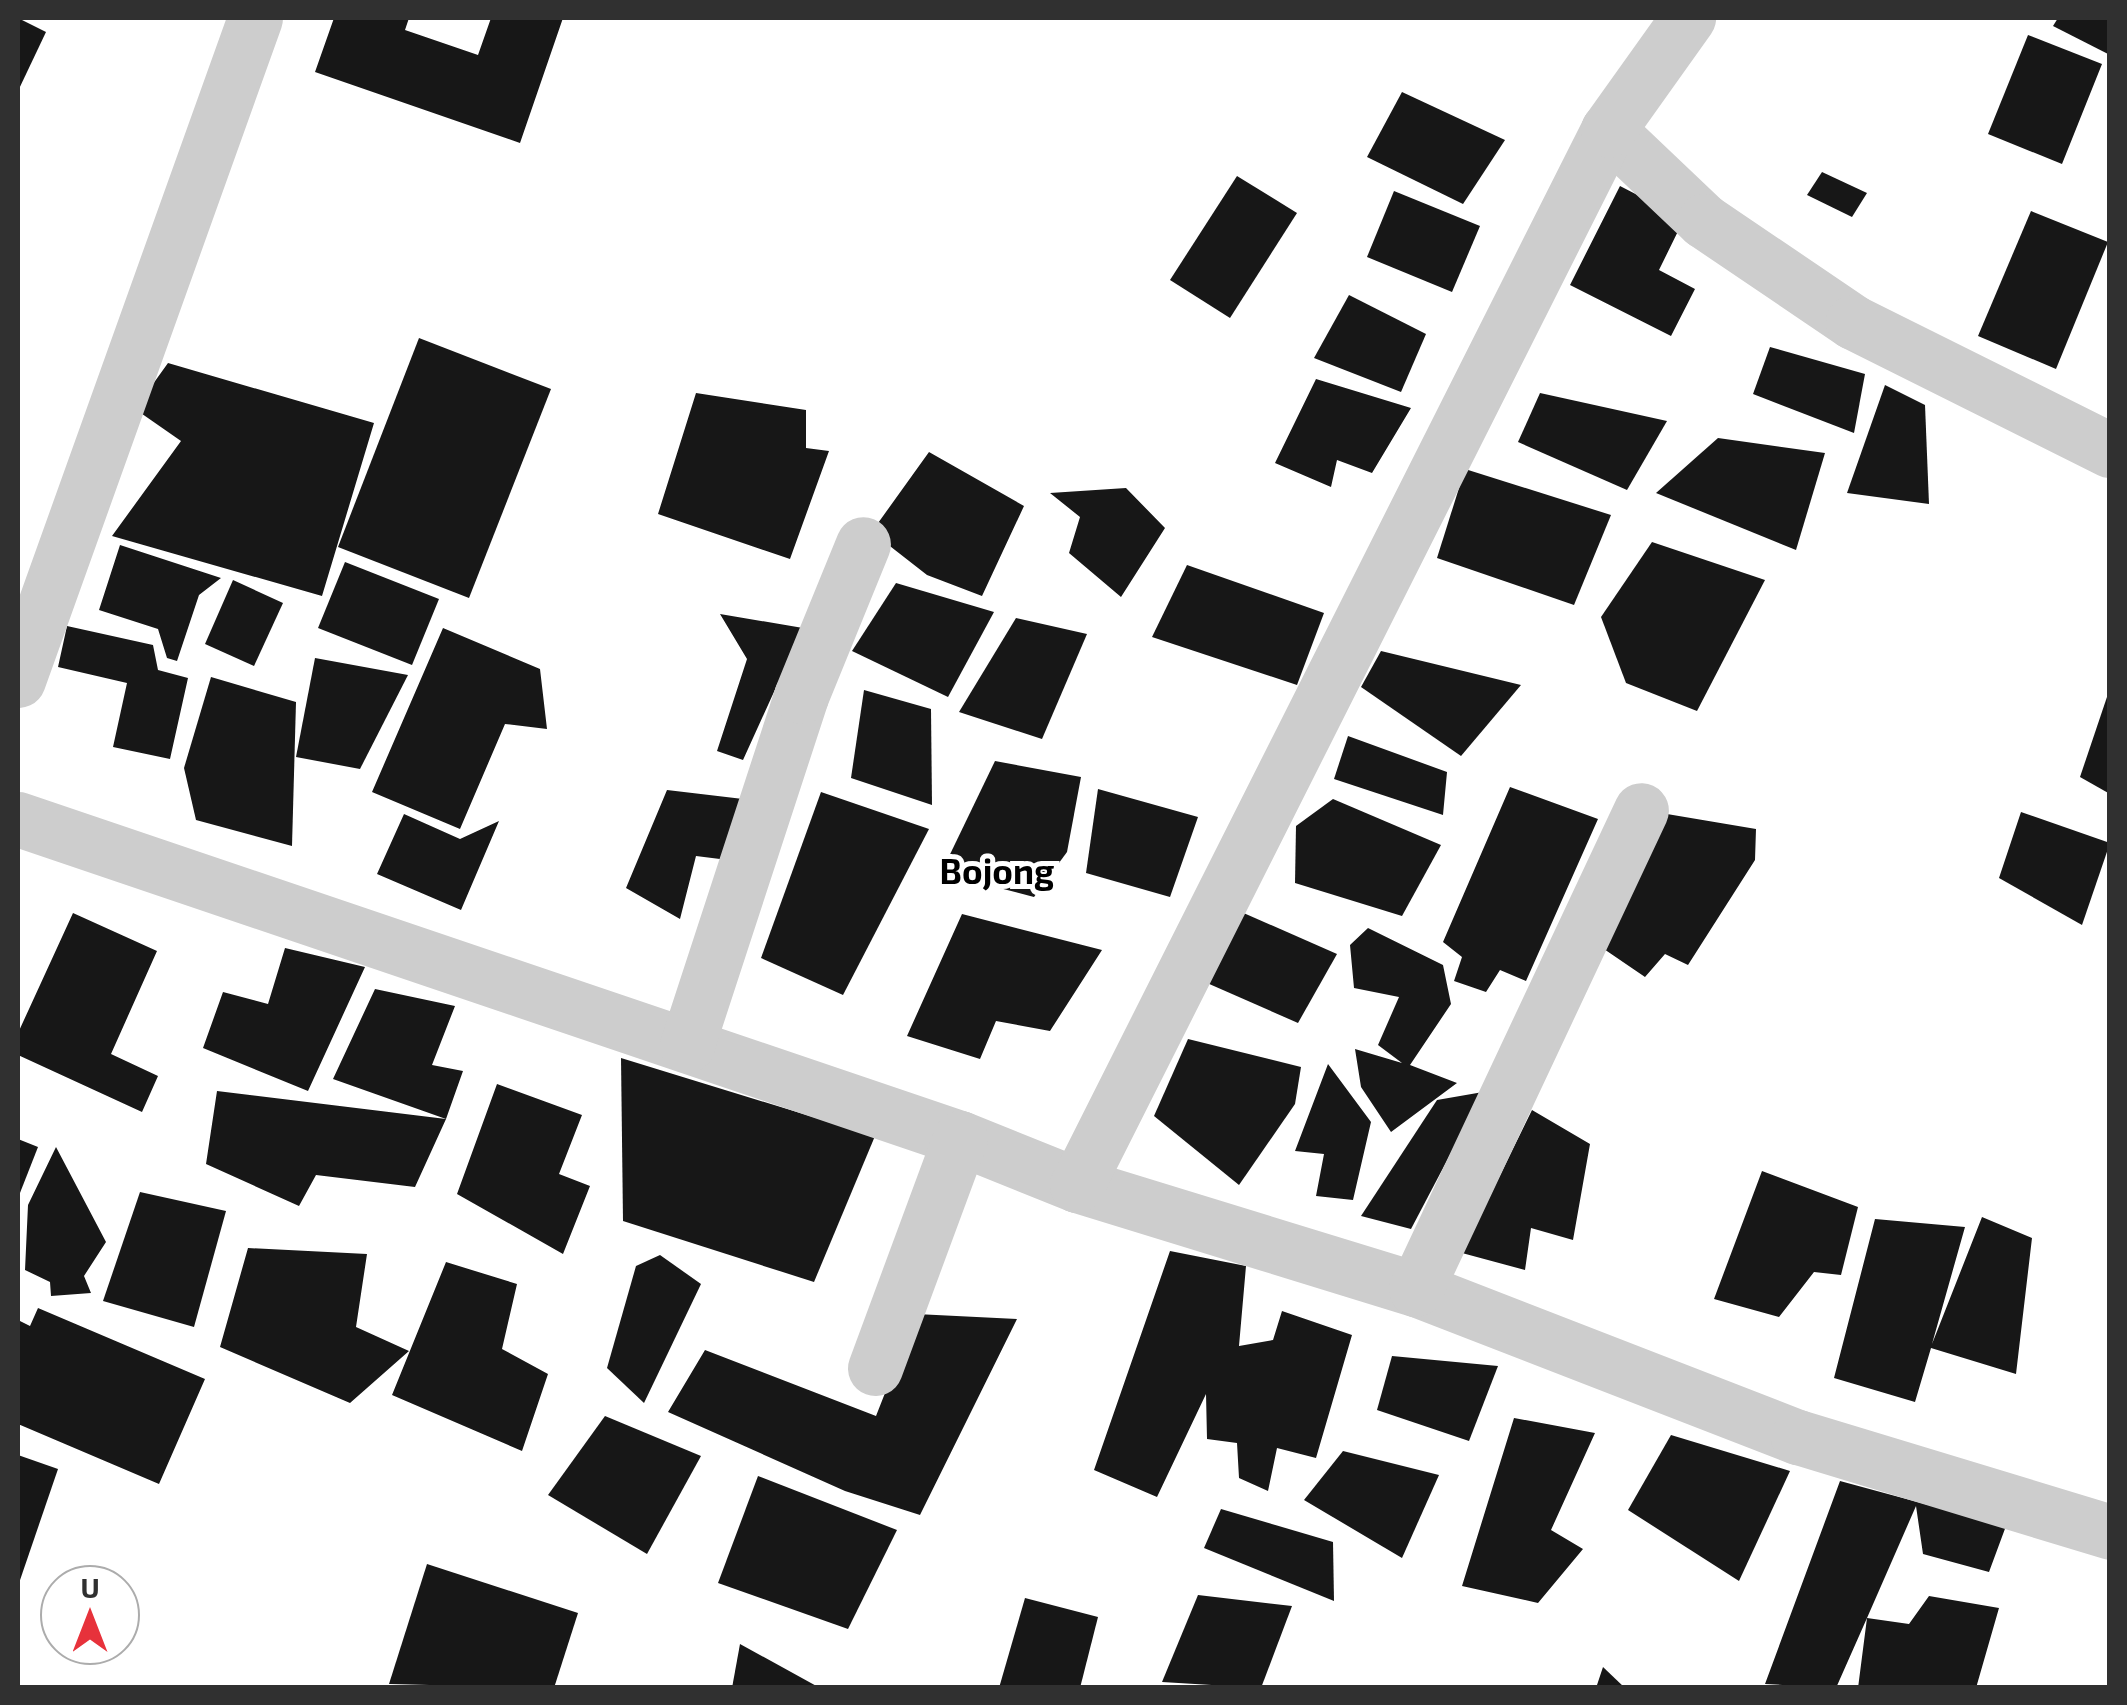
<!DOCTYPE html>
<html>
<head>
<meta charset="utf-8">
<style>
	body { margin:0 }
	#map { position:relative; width:2127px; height:1705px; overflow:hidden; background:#fff; font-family:"Exo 2",sans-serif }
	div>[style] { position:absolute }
	.building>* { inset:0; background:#171717 }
	.minor>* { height:55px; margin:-27.5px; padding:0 27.5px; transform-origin:27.5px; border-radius:27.5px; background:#cdcdcd }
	span { translate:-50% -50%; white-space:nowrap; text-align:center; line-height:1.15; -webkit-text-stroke:10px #fff; paint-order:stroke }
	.quarter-label { font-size:35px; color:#000; font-weight:700 }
	.frame { position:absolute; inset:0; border:20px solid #303030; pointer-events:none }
	.north { position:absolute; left:40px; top:1565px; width:100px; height:100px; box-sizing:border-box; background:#fff; border:2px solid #acacac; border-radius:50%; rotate:0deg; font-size:28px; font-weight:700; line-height:40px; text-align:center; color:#303030 }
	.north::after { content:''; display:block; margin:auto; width:35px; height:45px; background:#e7323b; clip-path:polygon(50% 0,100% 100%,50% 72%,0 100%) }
</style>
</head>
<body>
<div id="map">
	<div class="building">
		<i style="clip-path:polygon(18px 18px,46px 32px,18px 91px)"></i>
		<i style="clip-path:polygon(334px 18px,409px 18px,405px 30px,478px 55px,491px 18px,563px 18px,520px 143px,315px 72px)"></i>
		<i style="clip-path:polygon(2058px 18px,2110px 18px,2110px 55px,2053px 26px)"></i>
		<i style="clip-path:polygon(2028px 35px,2102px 64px,2062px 164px,1988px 134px)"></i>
		<i style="clip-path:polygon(1402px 92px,1505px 140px,1463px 204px,1367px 157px)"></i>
		<i style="clip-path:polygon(1822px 172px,1867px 193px,1852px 217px,1807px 195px)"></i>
		<i style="clip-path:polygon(1237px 176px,1297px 213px,1230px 318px,1170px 280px)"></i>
		<i style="clip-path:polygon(1620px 186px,1684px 219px,1659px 270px,1695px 289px,1671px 336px,1570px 285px)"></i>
		<i style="clip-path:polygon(1394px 191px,1480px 226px,1452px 292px,1367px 257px)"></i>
		<i style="clip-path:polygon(2031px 211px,2108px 242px,2056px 369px,1978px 336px)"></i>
		<i style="clip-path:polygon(1349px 295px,1426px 334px,1401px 392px,1314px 358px)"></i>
		<i style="clip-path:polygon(419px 338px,551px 389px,469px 598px,338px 547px)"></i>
		<i style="clip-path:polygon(1770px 347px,1865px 374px,1854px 433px,1753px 394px)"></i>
		<i style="clip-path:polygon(168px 363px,374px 423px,322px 596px,112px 536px,181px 441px,135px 409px)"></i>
		<i style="clip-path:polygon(1316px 379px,1411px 408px,1372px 473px,1337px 460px,1331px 487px,1275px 463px)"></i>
		<i style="clip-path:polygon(1885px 385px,1925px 405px,1929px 504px,1847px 493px)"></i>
		<i style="clip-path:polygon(696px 393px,806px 410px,806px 448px,829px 451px,790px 559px,658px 514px)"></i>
		<i style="clip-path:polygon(1540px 393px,1667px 421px,1627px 490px,1518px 442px)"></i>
		<i style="clip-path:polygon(1718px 438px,1825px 453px,1796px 550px,1656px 493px)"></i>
		<i style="clip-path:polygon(929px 452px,1024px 506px,982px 596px,927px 575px,886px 543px,863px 544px)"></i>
		<i style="clip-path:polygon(1465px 469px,1611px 515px,1574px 605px,1437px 558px)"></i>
		<i style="clip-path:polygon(1126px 488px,1165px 528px,1121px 597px,1069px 553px,1080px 517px,1050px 493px)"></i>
		<i style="clip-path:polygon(1652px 542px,1765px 580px,1697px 711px,1626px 683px,1601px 617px)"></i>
		<i style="clip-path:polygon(120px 545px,221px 578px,199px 595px,177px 661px,167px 658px,158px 629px,99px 610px)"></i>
		<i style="clip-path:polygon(345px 562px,439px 599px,412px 665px,318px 628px)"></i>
		<i style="clip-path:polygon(1187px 565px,1324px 613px,1297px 685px,1152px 637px)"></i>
		<i style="clip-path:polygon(233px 580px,283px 603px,254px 666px,205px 644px)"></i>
		<i style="clip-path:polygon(896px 583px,994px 612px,948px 697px,852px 651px)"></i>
		<i style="clip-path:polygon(720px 614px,803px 628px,743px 760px,717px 751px,747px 659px)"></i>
		<i style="clip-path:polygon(1016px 618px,1087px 634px,1042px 739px,959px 712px)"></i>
		<i style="clip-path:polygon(67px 626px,153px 645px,158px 670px,188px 678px,170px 759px,113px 747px,127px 683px,58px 667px)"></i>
		<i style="clip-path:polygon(443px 628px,540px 669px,547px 729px,505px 724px,460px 829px,372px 792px)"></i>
		<i style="clip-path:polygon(1381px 651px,1521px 685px,1461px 756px,1361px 687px)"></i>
		<i style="clip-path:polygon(315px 658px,408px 675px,360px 769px,296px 757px)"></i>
		<i style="clip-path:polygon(211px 677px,296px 702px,292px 846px,196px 820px,184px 768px)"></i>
		<i style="clip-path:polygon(864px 690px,931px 709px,932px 805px,851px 778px)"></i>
		<i style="clip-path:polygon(2109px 691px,2110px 691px,2110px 794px,2080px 777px)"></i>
		<i style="clip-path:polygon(1348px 736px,1447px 772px,1443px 815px,1334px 779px)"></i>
		<i style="clip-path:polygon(995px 761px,1081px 777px,1067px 852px,1034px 897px,941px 873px)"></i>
		<i style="clip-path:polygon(1510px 787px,1598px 819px,1526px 981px,1500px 970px,1486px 992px,1454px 981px,1462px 957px,1443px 942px)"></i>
		<i style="clip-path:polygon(1098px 789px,1198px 817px,1170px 897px,1086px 873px)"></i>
		<i style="clip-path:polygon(667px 790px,743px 799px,720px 859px,696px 856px,680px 919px,626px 888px)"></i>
		<i style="clip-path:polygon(821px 792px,929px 829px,843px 995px,761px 958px)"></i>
		<i style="clip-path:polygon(1333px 799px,1441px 845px,1402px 916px,1295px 883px,1296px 826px)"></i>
		<i style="clip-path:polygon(2021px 812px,2110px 843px,2082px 925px,1999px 878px)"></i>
		<i style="clip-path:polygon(404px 814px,460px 839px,499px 821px,461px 910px,377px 874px)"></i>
		<i style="clip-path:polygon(1667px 814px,1756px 829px,1755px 860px,1688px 965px,1665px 954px,1645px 977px,1601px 947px)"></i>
		<i style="clip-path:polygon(1239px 911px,1337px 954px,1298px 1023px,1207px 983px)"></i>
		<i style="clip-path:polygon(73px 913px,157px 951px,111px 1054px,158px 1076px,142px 1112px,18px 1055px,18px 1033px)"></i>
		<i style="clip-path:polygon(962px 914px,1102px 950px,1050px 1031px,996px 1021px,980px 1059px,907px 1036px)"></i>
		<i style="clip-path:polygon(1368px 928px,1443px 965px,1451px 1004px,1410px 1065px,1457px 1083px,1391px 1132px,1361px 1087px,1355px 1049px,1402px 1063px,1378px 1045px,1399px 997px,1354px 988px,1350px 945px)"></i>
		<i style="clip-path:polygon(285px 948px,365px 967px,308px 1091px,203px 1048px,223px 992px,268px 1004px)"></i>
		<i style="clip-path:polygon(375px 989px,455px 1006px,432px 1065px,463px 1071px,446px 1119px,333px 1079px)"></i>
		<i style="clip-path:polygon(1188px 1039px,1301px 1067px,1295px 1104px,1239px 1185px,1154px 1116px)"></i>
		<i style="clip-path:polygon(621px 1058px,875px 1136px,814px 1282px,623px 1221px)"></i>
		<i style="clip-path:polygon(1328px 1064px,1371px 1122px,1353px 1200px,1316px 1196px,1324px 1154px,1295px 1151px)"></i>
		<i style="clip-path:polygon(497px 1084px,582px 1115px,559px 1174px,590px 1186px,563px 1254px,457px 1194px)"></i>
		<i style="clip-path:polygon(217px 1091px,446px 1119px,415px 1187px,316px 1175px,299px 1206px,206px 1164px)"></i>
		<i style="clip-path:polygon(1483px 1092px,1411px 1229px,1361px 1216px,1437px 1100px)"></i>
		<i style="clip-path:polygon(1532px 1110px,1590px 1144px,1573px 1240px,1531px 1228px,1525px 1270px,1462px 1253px)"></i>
		<i style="clip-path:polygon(18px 1139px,38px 1147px,18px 1198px)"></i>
		<i style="clip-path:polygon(56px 1147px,106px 1242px,84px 1276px,91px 1293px,51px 1296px,50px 1282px,25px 1270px,28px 1205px)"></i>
		<i style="clip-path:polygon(1762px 1171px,1858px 1207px,1841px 1275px,1814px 1272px,1779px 1317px,1714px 1299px)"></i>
		<i style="clip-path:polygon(140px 1192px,226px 1211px,194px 1327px,103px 1301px)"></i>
		<i style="clip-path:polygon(1982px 1217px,2032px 1238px,2016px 1374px,1931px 1348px,1915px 1402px,1834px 1378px,1875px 1219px,1965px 1227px,1932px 1344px)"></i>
		<i style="clip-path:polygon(248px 1248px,367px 1254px,356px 1327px,409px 1351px,350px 1403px,220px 1347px)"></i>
		<i style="clip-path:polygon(1170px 1251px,1246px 1266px,1239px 1346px,1273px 1340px,1282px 1311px,1352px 1335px,1316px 1458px,1277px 1448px,1268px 1491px,1239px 1478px,1237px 1443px,1207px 1439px,1206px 1394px,1157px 1497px,1094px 1470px)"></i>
		<i style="clip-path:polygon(660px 1255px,701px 1284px,644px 1403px,607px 1368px,636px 1266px)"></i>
		<i style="clip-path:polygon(446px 1262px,517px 1284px,502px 1349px,548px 1374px,522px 1451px,392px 1395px)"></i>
		<i style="clip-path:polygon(38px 1308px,205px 1379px,159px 1484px,18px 1424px,18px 1320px,30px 1326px)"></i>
		<i style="clip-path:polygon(916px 1314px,1017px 1319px,920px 1515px,845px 1491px,668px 1412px,705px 1350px,876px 1416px)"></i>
		<i style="clip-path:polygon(1392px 1356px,1498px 1366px,1469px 1441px,1377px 1410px)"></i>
		<i style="clip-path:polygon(605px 1416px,701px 1456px,647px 1554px,548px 1495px)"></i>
		<i style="clip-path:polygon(1514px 1418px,1595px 1433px,1551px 1530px,1583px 1549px,1538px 1603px,1462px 1586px)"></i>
		<i style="clip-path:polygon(1671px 1435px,1790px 1471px,1739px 1581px,1628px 1510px)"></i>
		<i style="clip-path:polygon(1343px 1451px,1439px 1475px,1402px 1558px,1304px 1500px)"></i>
		<i style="clip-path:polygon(18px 1455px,58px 1469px,18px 1586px)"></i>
		<i style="clip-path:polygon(758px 1476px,897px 1530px,848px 1629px,718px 1583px)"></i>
		<i style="clip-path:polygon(1840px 1481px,2006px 1526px,1989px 1572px,1923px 1554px,1916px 1506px,1867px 1618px,1909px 1624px,1929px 1596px,1999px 1608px,1976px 1688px,1858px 1688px,1867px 1618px,1836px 1688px,1765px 1684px)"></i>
		<i style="clip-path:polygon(1221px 1509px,1333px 1542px,1334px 1601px,1204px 1548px)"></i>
		<i style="clip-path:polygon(427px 1564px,578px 1613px,554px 1688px,389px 1684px)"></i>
		<i style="clip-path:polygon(1198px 1595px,1292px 1606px,1261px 1688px,1162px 1682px)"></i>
		<i style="clip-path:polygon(1025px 1598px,1098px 1617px,1080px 1688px,999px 1688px)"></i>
		<i style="clip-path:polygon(740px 1644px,820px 1688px,732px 1688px)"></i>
		<i style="clip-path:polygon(1603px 1667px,1625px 1688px,1596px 1688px)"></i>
	</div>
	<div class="minor">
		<i style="left:1608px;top:130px;width:132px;rotate:43.5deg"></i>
		<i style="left:1704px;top:221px;width:180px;rotate:34.1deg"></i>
		<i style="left:1853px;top:322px;width:287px;rotate:26.5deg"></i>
		<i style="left:18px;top:680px;width:703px;rotate:-70.3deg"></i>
		<i style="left:18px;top:819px;width:995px;rotate:18.71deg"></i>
		<i style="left:960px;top:1138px;width:126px;rotate:21.9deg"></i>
		<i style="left:1077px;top:1185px;width:355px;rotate:17.1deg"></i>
		<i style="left:1416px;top:1289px;width:410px;rotate:21.2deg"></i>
		<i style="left:1798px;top:1437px;width:326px;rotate:16.9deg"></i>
		<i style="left:687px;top:1045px;width:367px;rotate:-71.9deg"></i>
		<i style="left:801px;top:696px;width:164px;rotate:-67.8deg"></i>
		<i style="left:1077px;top:1185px;width:1181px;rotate:-63.28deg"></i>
		<i style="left:1608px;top:130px;width:138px;rotate:-54.5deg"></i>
		<i style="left:1416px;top:1289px;width:529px;rotate:-64.84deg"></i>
		<i style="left:875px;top:1368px;width:245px;rotate:-69.7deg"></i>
	</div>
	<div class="quarter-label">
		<span style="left:997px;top:870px">Bojong</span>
	</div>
	<div class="frame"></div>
	<div class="north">U</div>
</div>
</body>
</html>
